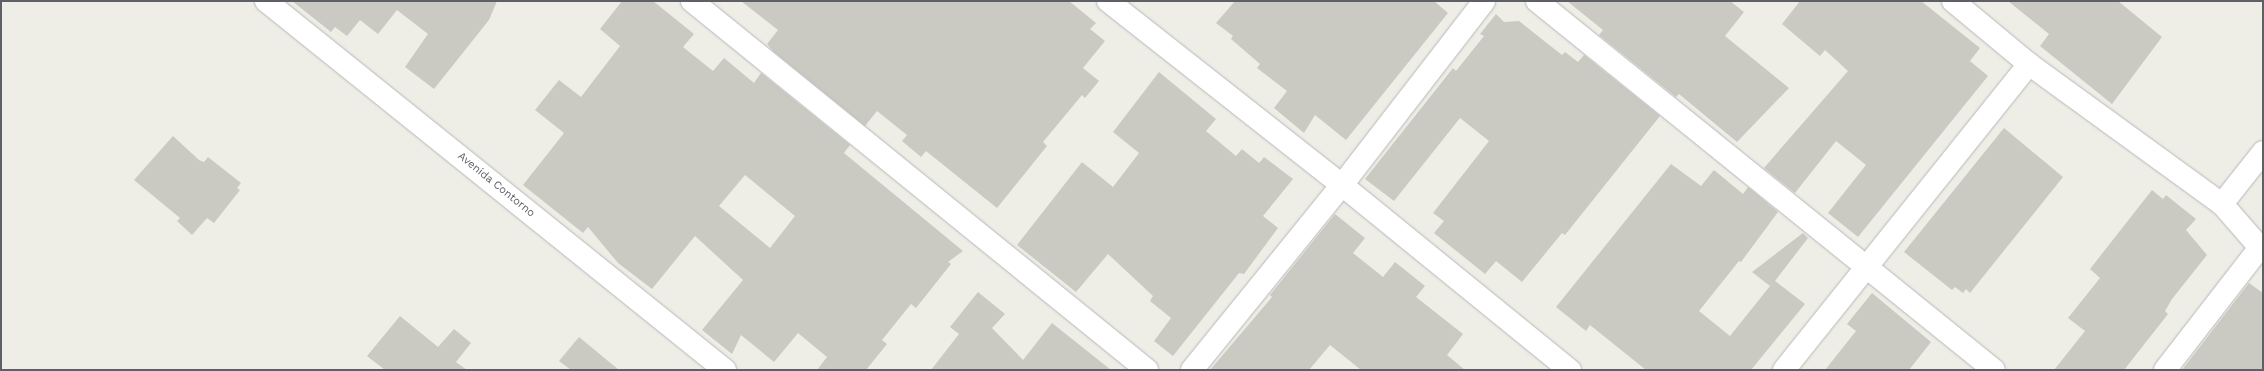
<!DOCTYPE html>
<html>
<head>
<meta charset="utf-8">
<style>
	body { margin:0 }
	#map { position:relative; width:2264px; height:371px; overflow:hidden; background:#efeee6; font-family:"Work Sans",sans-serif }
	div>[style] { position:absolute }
	.building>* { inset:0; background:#cac9c2 }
	.roads { filter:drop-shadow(0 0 1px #b6b7bc) drop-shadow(0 0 1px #b6b7bc) }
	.minor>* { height:22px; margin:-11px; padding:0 11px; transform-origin:11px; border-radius:11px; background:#fff }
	span { translate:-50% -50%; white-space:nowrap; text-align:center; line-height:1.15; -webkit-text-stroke:4px #fff; paint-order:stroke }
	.street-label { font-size:11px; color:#5d6066 }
	.frame { position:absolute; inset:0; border:2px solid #5d6066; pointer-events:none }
</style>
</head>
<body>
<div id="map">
	<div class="building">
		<i style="clip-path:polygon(292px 1px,497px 1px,489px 20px,434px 89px,405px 67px,428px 34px,397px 10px,378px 34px,360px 20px,347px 36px,335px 27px,331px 32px)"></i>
		<i style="clip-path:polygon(evenodd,622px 1px,653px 1px,694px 34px,683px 47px,713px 71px,724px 58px,754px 83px,761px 73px,850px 145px,844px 153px,963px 251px,948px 262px,951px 264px,916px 308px,911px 304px,882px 340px,887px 344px,866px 370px,817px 370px,827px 357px,798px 333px,774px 362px,741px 335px,732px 354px,702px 330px,743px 280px,695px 236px,652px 289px,618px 263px,588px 227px,583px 233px,523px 185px,564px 133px,535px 110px,559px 80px,581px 97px,620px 46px,600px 29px,622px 1px,745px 175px,795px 216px,770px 248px,719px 206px,745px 175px)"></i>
		<i style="clip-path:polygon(741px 1px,1069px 1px,1096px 23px,1090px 29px,1105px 41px,1083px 68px,1099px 81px,1085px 98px,1082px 95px,1043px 142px,1047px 146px,997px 208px,926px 151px,921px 157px,902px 141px,907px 135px,877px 111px,865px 126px,774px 52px,767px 44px,778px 30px)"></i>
		<i style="clip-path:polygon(1235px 1px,1434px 1px,1448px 13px,1346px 140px,1315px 115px,1304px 133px,1274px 108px,1287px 91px,1257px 68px,1260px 64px,1231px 39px,1233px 36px,1216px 23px)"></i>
		<i style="clip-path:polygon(1567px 1px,1730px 1px,1744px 12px,1725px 36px,1789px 88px,1737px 142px,1679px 94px,1676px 97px,1599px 35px,1603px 30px)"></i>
		<i style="clip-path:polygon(1800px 1px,1921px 1px,1980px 48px,1970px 61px,1988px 76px,1858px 237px,1828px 213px,1866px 165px,1836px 141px,1795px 193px,1764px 168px,1848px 71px,1825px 50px,1820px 56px,1782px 24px)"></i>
		<i style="clip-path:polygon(2008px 1px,2118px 1px,2162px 37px,2112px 104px,2040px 46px,2049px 34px)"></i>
		<i style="clip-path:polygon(1496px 14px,1504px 22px,1519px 21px,1562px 55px,1565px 52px,1578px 62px,1584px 55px,1660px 116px,1565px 235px,1562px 233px,1522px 282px,1496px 261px,1485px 274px,1434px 233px,1444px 221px,1433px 213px,1489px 141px,1460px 118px,1394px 201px,1365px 179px,1453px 68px,1456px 71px,1484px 36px,1480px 34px)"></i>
		<i style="clip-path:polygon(1159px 72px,1216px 119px,1206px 131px,1236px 156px,1242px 149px,1259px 163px,1264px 157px,1293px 179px,1263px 216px,1278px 228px,1244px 274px,1239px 273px,1173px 356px,1154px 341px,1171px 318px,1150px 301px,1153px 296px,1108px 254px,1076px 292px,1017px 245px,1082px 162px,1113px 187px,1139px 153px,1113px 132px)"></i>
		<i style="clip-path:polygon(2004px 128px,2063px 177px,1970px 293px,1966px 289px,1963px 293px,1955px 287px,1952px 290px,1904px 252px)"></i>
		<i style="clip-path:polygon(173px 136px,199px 160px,204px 162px,208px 157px,241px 183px,237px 188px,240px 190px,214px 223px,207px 218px,192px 235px,177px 221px,180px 218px,134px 180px)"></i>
		<i style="clip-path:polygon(1671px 164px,1701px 186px,1714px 170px,1743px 194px,1748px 187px,1778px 212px,1741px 262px,1739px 261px,1699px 311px,1730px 336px,1770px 286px,1752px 272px,1803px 233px,1808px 238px,1775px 281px,1805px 304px,1751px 370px,1646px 370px,1590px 325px,1586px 331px,1556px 307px)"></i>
		<i style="clip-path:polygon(2152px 190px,2163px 199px,2166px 195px,2196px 219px,2186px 230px,2207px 255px,2172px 299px,2165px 311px,2168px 314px,2124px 370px,2054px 370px,2085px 331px,2068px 318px,2100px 278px,2090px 269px)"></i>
		<i style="clip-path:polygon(1335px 214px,1365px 238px,1353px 253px,1383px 277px,1395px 262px,1425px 286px,1416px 297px,1463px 334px,1447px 355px,1465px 370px,1361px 370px,1330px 345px,1309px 370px,1210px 370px,1272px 297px,1270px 295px)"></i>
		<i style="clip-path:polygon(2249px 283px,2263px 293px,2263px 370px,2182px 370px)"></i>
		<i style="clip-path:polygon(978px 292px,1005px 314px,992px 328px,1023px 360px,1052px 323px,1111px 370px,931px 370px,959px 334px,950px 327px)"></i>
		<i style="clip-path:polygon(1872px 293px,1931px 342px,1909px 370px,1825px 370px,1856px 331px,1847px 324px)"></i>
		<i style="clip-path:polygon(400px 316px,438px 347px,454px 329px,471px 343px,456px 362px,467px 370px,385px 370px,367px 356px)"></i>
		<i style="clip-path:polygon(579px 337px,619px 370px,571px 370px,559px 361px)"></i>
	</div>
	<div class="roads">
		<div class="minor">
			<i style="left:266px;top:1px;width:589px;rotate:38.8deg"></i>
			<i style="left:692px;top:1px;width:586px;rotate:39.04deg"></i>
			<i style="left:1108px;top:1px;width:298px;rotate:38.2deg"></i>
			<i style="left:1342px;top:185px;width:294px;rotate:39.1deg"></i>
			<i style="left:1537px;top:1px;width:587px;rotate:38.92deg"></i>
			<i style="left:1953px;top:1px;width:99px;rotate:39.7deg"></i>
			<i style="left:2029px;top:64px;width:238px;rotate:36deg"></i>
			<i style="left:2222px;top:204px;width:62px;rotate:48.9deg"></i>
			<i style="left:2222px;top:204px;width:66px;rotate:-51.7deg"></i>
			<i style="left:1192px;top:370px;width:238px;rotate:-51deg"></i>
			<i style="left:1342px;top:185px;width:232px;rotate:-52.3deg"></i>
			<i style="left:1784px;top:370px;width:392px;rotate:-51.3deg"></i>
			<i style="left:2165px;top:370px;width:153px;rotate:-52.2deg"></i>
		</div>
	</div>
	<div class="street-label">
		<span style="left:496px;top:185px;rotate:39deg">Avenida Contorno</span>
	</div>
	<div class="frame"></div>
</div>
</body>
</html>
